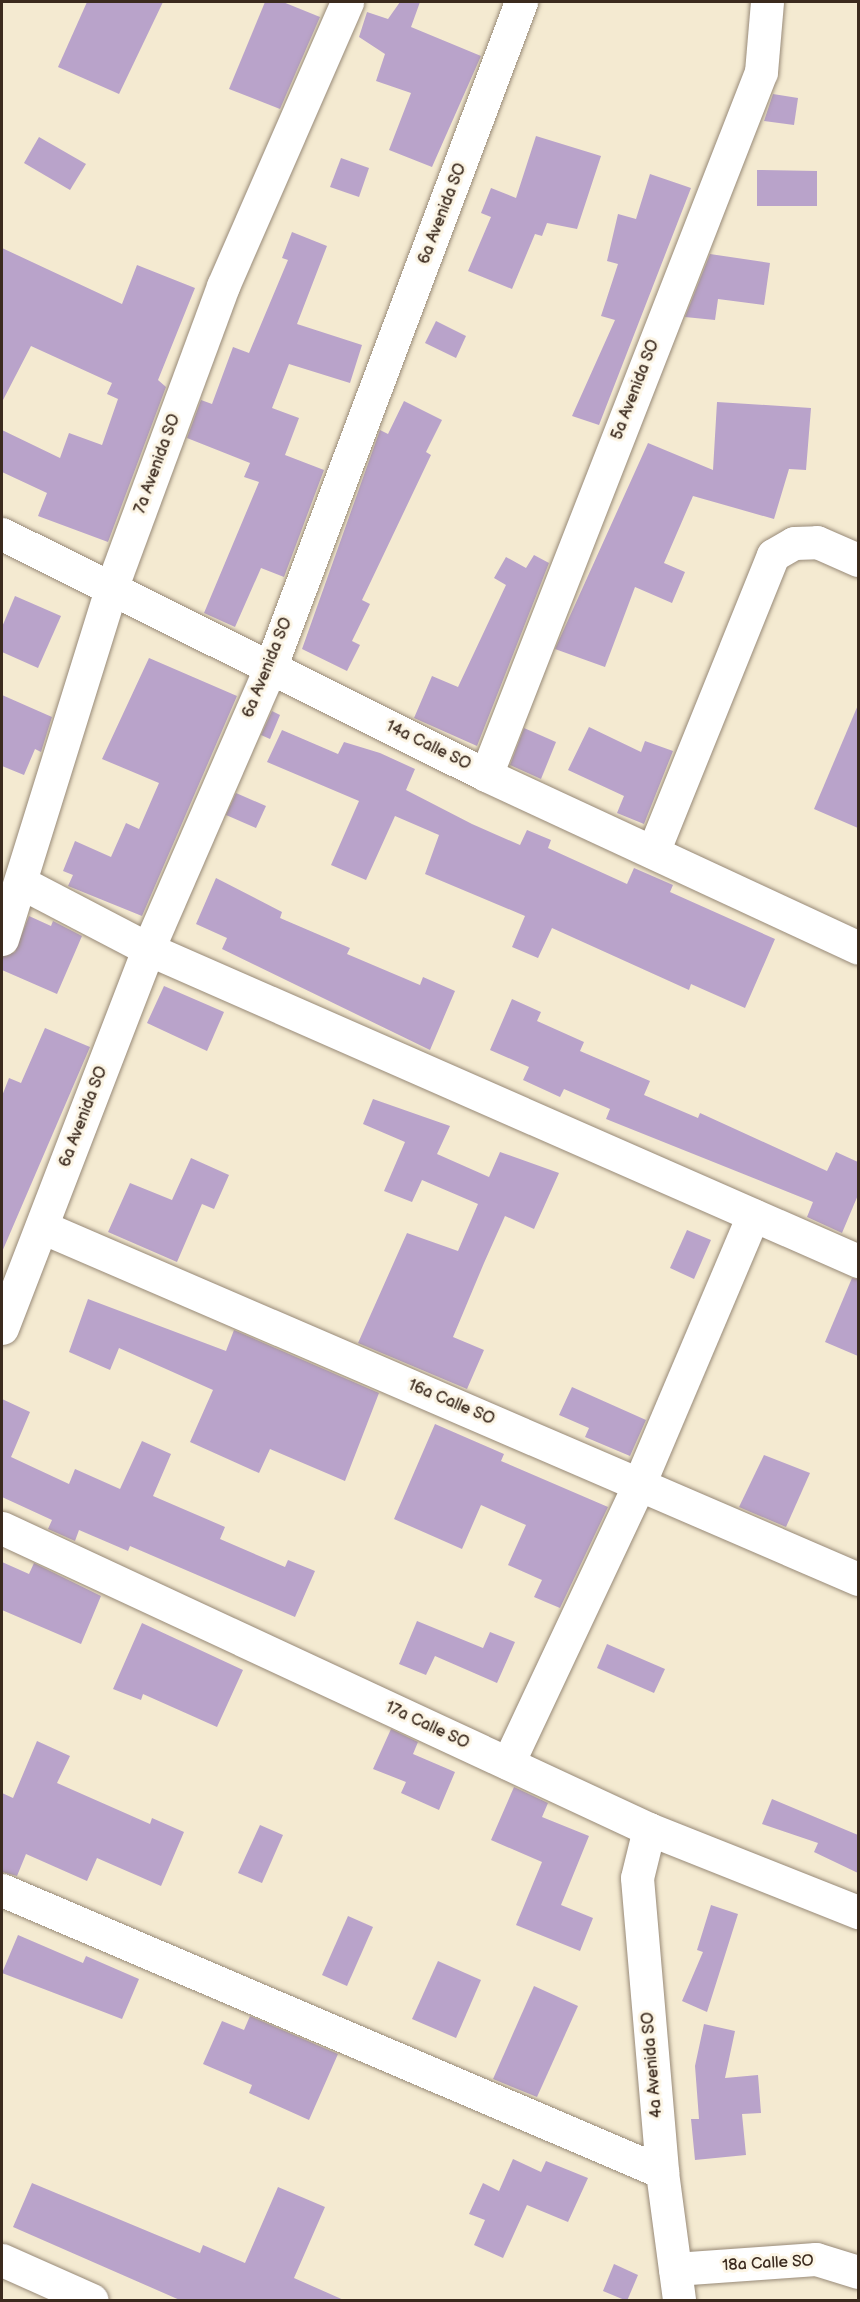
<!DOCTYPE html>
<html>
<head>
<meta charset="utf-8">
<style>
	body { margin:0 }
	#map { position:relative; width:860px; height:2302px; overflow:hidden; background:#f4ead1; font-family:"Balsamiq Sans",sans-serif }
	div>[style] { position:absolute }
	.building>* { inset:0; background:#b9a3ca }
	.roads { filter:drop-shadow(0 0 2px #988a78) drop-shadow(0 0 2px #988a78) }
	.minor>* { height:33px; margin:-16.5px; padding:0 16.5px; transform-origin:16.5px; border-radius:16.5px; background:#fff }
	span { translate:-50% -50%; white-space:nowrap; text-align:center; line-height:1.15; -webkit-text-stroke:6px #fcf5e5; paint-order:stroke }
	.street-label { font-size:16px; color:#3b2a1e }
	.frame { position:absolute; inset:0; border:3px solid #3b2a1e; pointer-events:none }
</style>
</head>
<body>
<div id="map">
	<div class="building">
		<i style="clip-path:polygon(87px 2px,163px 2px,119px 94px,58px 67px)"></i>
		<i style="clip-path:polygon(265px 2px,283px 2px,320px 17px,280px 109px,229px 89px)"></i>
		<i style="clip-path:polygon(400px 2px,420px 2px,411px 27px,481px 56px,432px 167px,389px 150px,411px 93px,376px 81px,385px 54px,359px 37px,367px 12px,388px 19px)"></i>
		<i style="clip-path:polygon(773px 94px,798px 98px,794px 125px,764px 121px)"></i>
		<i style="clip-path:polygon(536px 136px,601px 156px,577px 229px,547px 223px,542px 236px,535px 234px,512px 289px,468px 271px,491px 217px,481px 213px,491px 188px,516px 198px)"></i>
		<i style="clip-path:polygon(39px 137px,86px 164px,70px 190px,24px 163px)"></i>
		<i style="clip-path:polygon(341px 158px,369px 168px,359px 197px,330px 187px)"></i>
		<i style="clip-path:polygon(757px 170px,817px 171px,817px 206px,757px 206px)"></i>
		<i style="clip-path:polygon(650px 174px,691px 188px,599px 425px,572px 416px,615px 320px,601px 316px,618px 264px,607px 261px,618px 214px,636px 219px)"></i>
		<i style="clip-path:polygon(292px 232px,327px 246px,297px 324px,362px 345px,350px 383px,289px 364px,272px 408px,299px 418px,285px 455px,324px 470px,284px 577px,261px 568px,235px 627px,204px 613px,259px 482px,244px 477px,250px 463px,187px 438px,201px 400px,212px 404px,233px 347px,249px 353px,288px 260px,282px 258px)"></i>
		<i style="clip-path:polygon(2px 248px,122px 304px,137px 265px,195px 288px,158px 380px,166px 387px,108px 542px,38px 516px,47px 493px,2px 472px,2px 430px,60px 458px,69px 433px,102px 445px,118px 399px,107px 394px,112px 383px,31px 346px,2px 402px)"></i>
		<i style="clip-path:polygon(710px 254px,770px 263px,764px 305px,718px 299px,715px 320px,685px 317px)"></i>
		<i style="clip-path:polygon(436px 321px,466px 336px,456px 358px,425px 343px)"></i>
		<i style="clip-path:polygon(404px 401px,442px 420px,426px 452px,431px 455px,362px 600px,370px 604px,352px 641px,360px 645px,347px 671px,302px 649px,380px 430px,388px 434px)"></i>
		<i style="clip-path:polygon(717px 402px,811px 408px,806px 470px,789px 469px,774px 519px,693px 496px,664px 563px,685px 572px,672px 603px,635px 587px,605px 667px,555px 649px,648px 443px,713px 470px)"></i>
		<i style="clip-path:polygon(534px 555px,549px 563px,477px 746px,414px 718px,432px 676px,458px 687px,506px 585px,494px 578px,506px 557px,526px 568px)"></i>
		<i style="clip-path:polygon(15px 596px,61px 616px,38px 668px,2px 652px,2px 627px)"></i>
		<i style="clip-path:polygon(149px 658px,237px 696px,142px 916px,68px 886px,73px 875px,63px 871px,75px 841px,111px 857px,126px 823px,139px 829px,159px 783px,102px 759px)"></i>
		<i style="clip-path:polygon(2px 695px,52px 717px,41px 752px,35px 749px,24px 775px,2px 766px)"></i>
		<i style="clip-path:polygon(858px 705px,858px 828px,814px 809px)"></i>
		<i style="clip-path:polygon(272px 711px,280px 715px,270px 739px,261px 735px)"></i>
		<i style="clip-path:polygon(589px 727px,641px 752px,645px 741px,673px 751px,644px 824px,617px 813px,624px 796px,568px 770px)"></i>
		<i style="clip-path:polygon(524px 728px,556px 742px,541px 779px,510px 765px)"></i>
		<i style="clip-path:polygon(282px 730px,338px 754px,344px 742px,380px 753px,415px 769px,406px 790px,472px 824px,520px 845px,527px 830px,551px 840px,548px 848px,627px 884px,634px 868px,673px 885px,670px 892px,775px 939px,745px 1008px,691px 984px,689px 990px,552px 928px,538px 958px,512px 947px,525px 916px,425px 874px,439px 835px,395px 816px,366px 880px,331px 865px,359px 801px,267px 762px)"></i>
		<i style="clip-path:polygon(236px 793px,266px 806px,256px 828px,226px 815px)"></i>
		<i style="clip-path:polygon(216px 878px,282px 912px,280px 918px,350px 948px,347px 954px,420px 985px,423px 977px,455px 991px,430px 1050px,222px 949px,227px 938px,196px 924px)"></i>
		<i style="clip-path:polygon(29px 916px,51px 926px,53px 921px,82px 936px,57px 994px,2px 970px,2px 957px,15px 952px)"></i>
		<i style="clip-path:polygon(164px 986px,224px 1012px,207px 1051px,147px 1023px)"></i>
		<i style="clip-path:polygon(512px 999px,541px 1012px,537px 1021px,584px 1042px,580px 1051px,650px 1081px,644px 1095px,698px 1118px,700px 1113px,827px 1171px,836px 1152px,858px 1162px,858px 1195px,842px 1233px,807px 1217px,813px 1202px,606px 1119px,610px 1109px,564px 1089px,560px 1097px,523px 1080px,529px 1067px,490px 1050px)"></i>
		<i style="clip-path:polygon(45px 1028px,90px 1047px,2px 1252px,2px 1096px,9px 1078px,21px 1083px)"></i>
		<i style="clip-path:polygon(373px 1099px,450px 1126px,437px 1154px,489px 1177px,500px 1152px,559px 1173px,534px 1229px,505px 1216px,484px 1263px,453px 1337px,484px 1350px,467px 1389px,358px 1343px,407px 1233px,458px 1251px,478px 1204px,422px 1180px,412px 1202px,384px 1191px,405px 1142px,363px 1124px)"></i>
		<i style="clip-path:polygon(191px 1158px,229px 1175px,214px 1209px,202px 1204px,177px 1262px,108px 1232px,130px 1183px,172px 1200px)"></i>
		<i style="clip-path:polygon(687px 1230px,711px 1240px,694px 1279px,670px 1268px)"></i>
		<i style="clip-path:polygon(852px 1278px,858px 1279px,858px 1356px,825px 1342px)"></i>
		<i style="clip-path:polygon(88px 1299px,226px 1351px,234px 1330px,379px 1393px,345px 1481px,270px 1449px,259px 1473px,190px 1442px,213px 1390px,119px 1348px,110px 1370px,69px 1352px)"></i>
		<i style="clip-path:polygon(572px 1387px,646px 1420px,630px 1456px,585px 1437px,589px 1428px,559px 1415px)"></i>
		<i style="clip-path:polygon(2px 1399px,30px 1412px,11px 1457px,69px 1484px,75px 1469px,120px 1489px,142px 1441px,171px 1454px,153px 1496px,225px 1527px,220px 1539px,285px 1567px,288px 1560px,315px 1571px,295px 1617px,130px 1546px,128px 1551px,79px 1530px,75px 1541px,48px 1529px,52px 1520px,2px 1497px)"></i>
		<i style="clip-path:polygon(435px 1424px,504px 1454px,501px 1461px,608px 1507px,560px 1608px,534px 1597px,542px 1580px,508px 1565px,526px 1525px,481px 1505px,462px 1549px,394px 1519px)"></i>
		<i style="clip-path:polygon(764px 1455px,810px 1473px,786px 1527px,739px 1507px)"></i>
		<i style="clip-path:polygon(2px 1562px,29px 1574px,34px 1563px,101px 1596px,81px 1644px,2px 1610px)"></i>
		<i style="clip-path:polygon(417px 1621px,483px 1648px,490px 1632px,515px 1642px,497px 1683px,435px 1656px,426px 1675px,399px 1664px)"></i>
		<i style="clip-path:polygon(142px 1623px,243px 1670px,217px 1727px,143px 1694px,141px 1700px,113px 1689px)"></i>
		<i style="clip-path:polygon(607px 1644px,665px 1669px,654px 1693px,597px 1668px)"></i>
		<i style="clip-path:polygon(391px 1729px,418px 1742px,413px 1754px,455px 1772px,439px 1810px,401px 1793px,406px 1782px,373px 1769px)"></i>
		<i style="clip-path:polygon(37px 1741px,70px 1756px,57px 1783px,150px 1824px,152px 1818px,184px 1832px,161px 1886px,97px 1858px,87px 1881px,26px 1854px,17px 1876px,2px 1872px,2px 1793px,13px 1798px)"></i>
		<i style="clip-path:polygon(514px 1787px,548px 1803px,542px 1817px,589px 1836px,561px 1905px,593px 1918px,580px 1951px,516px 1925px,542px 1862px,491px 1840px)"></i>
		<i style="clip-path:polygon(772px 1799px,858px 1835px,858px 1873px,814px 1852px,818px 1843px,762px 1824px)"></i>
		<i style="clip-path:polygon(260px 1825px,283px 1835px,262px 1883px,238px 1873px)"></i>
		<i style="clip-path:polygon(711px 1905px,738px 1914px,707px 2012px,682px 2001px,703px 1952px,697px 1950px)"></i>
		<i style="clip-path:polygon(348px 1916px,373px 1927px,347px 1986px,322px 1975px)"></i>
		<i style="clip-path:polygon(18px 1935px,83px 1963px,86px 1956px,139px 1979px,122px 2019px,2px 1973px)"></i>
		<i style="clip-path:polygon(438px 1961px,481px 1980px,456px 2038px,412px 2019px)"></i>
		<i style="clip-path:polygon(534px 1986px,578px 2006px,537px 2097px,493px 2079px)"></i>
		<i style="clip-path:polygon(250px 2016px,338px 2054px,309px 2120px,249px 2093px,252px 2085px,203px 2064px,222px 2021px,244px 2030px)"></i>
		<i style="clip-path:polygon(704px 2024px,735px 2031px,725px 2078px,758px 2075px,761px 2113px,742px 2114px,746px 2155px,695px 2160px,691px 2119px,699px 2119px,695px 2066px)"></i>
		<i style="clip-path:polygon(513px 2159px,541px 2172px,546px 2161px,588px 2178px,568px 2222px,527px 2205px,503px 2258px,474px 2245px,485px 2220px,469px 2214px,483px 2183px,499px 2191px)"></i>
		<i style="clip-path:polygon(32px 2183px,200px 2253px,203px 2245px,245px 2263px,278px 2187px,325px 2207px,294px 2278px,346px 2301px,182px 2301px,13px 2227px)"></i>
		<i style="clip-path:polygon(614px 2264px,638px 2275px,627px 2301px,603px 2291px)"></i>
	</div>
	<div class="roads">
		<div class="minor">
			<i style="left:2px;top:534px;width:541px;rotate:26.47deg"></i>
			<i style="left:486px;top:775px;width:410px;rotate:24.9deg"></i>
			<i style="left:486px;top:775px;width:755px;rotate:-68.64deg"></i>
			<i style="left:761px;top:72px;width:70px;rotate:-85.1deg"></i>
			<i style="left:653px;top:852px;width:320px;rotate:-68deg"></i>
			<i style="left:773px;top:555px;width:24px;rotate:-30deg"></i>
			<i style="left:794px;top:543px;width:23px;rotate:-2deg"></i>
			<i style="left:817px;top:542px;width:45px;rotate:23.7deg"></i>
			<i style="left:22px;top:883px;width:142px;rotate:27.6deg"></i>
			<i style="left:148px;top:949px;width:776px;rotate:23.72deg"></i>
			<i style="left:2px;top:939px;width:367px;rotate:-72.7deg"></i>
			<i style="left:111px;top:589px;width:323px;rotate:-69.7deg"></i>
			<i style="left:223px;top:286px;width:310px;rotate:-66.4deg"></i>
			<i style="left:42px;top:1227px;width:889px;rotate:23.33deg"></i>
			<i style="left:2px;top:1328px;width:406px;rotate:-68.9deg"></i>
			<i style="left:148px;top:949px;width:306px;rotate:-66.5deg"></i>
			<i style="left:270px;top:668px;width:712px;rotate:-69.35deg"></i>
			<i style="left:2px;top:1528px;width:714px;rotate:24.95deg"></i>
			<i style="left:649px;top:1829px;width:225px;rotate:21.7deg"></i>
			<i style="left:508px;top:1763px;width:308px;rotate:-64.8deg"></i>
			<i style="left:639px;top:1484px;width:292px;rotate:-67deg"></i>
			<i style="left:649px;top:1829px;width:50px;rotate:103.8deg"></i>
			<i style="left:637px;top:1878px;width:295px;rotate:85.1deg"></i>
			<i style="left:662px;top:2172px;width:129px;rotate:82.4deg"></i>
			<i style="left:2px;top:1890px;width:718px;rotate:23.14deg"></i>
			<i style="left:2px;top:2260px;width:98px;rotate:24deg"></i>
			<i style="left:675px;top:2269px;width:141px;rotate:-4.1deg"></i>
			<i style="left:816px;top:2259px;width:44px;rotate:17.2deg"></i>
		</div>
	</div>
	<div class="street-label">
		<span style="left:443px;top:214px;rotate:-69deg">6a Avenida SO</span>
		<span style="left:636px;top:390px;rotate:-69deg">5a Avenida SO</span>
		<span style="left:158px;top:464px;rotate:-70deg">7a Avenida SO</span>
		<span style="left:268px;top:668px;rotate:-68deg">6a Avenida SO</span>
		<span style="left:428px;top:746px;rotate:26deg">14a Calle SO</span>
		<span style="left:84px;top:1117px;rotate:-69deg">6a Avenida SO</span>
		<span style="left:451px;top:1403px;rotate:23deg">16a Calle SO</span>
		<span style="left:427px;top:1726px;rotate:25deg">17a Calle SO</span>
		<span style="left:653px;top:2065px;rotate:-95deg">4a Avenida SO</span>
		<span style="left:768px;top:2264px;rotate:-3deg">18a Calle SO</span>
	</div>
	<div class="frame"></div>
</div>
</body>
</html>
